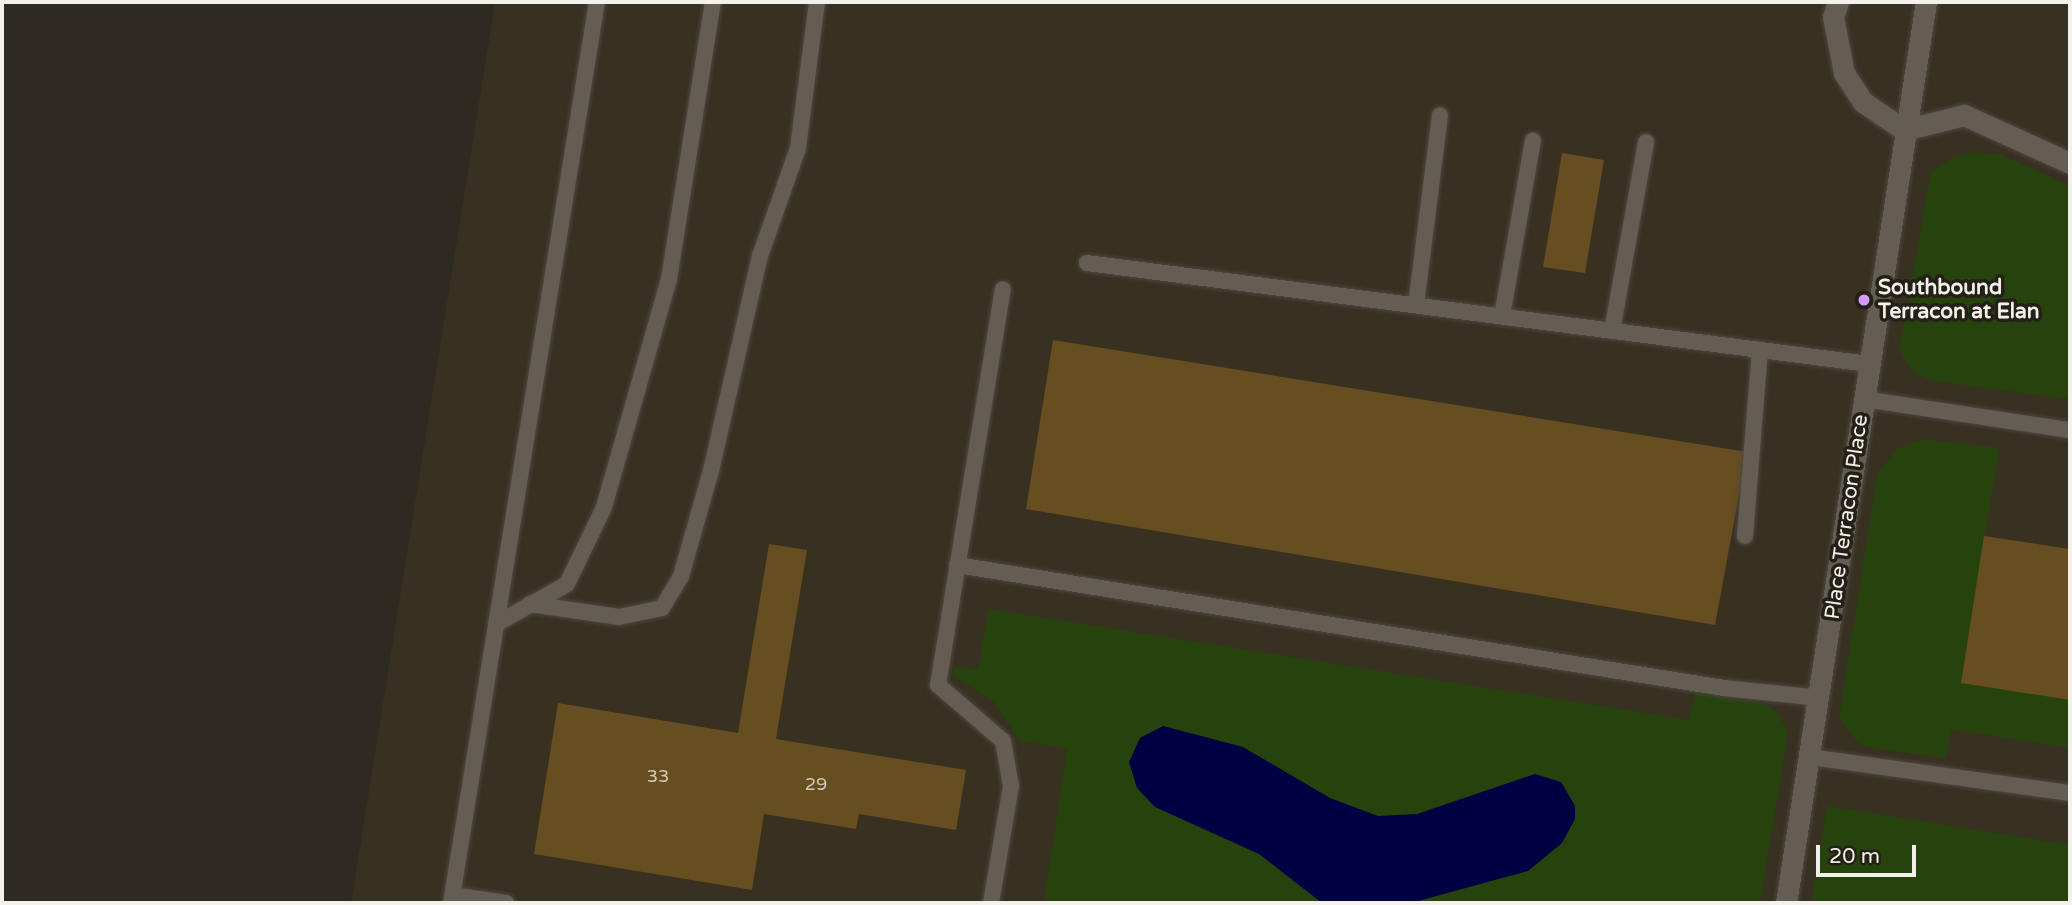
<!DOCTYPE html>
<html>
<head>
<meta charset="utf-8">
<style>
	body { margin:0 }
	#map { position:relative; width:2072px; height:905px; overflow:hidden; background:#2e2921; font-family:"Varela Round",sans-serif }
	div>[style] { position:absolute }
	.built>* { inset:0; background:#383021 }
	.green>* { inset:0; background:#26430e }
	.water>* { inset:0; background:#000142 }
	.building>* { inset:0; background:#674e20 }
	.roads { filter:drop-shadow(0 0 2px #4c4740) drop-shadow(0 0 2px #4c4740) }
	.lane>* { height:16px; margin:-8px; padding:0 8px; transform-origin:8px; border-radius:8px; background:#635d53 }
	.street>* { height:21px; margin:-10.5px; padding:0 10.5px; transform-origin:10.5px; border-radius:10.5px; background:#635d53 }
	.dots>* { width:19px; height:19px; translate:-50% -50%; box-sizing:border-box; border:4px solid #252017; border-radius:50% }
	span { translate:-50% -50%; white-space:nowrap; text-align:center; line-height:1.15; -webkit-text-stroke:7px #252017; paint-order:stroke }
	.number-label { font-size:18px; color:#d1c8b8 }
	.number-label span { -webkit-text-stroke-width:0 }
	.poi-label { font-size:21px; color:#f4f0eb; font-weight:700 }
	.left { translate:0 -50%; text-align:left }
	.street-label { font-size:21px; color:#f4f0eb }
	.frame { position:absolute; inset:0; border:4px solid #f4f0eb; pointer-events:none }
	.scale { position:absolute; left:1816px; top:845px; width:100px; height:32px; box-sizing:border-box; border:4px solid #f4f0eb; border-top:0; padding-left:9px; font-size:21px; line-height:24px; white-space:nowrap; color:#f4f0eb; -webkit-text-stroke:5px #252017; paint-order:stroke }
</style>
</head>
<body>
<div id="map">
	<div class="built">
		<i style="clip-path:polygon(495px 2px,2070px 2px,2070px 903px,351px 903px)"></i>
	</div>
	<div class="green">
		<i style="clip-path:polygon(1975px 152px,2001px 155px,2070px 186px,2070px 399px,1933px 381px,1913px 372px,1899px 350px,1931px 173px,1951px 158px)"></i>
		<i style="clip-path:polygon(1924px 439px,1999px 448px,1961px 682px,2070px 700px,2070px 748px,1951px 729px,1946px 758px,1868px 747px,1858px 743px,1839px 718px,1877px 475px,1898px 448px)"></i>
		<i style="clip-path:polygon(989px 609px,1689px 720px,1695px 693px,1762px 703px,1777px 712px,1788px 731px,1760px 903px,1044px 903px,1067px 749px,1019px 740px,995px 702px,953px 676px,954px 667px,978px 670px)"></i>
		<i style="clip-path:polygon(1827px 806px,2070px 845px,2070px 903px,1811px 903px)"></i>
	</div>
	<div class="water">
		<i style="clip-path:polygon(1163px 726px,1243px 747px,1330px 798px,1378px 816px,1417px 814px,1535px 774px,1561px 782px,1575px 806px,1575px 819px,1562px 843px,1528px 871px,1411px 903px,1322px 903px,1259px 854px,1155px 807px,1137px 788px,1129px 762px,1140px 738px)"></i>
	</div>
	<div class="building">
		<i style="clip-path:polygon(1562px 153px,1604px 160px,1585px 273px,1543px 267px)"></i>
		<i style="clip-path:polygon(1053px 340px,1747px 452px,1715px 625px,1026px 509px)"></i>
		<i style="clip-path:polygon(1984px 536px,2070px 549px,2070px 700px,1961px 683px)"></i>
		<i style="clip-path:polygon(769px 544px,807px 550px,776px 739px,966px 770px,956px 830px,859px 814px,856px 829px,764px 814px,752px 890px,534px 854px,558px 703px,738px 733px)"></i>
	</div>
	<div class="roads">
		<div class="lane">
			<i style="left:1087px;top:263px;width:788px;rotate:7.36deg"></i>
			<i style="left:1416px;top:305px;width:191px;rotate:-82.8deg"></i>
			<i style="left:1502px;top:316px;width:178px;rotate:-80deg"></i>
			<i style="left:1612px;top:331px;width:192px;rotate:-79.8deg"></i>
			<i style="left:1864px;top:399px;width:208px;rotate:8.6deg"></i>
			<i style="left:1745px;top:536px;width:187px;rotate:-85.4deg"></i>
			<i style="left:957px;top:565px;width:777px;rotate:9.11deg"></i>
			<i style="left:1724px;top:688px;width:97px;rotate:5.9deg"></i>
			<i style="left:530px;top:604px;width:90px;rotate:8.3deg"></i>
			<i style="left:619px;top:617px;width:44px;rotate:-11.8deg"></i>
			<i style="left:662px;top:608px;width:37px;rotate:-59deg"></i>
			<i style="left:681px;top:576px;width:109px;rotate:-74.1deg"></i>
			<i style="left:711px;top:471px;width:221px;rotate:-77.2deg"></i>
			<i style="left:760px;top:256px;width:114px;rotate:-70.6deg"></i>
			<i style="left:798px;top:148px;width:147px;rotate:-82.6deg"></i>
			<i style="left:496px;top:624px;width:81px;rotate:-29.4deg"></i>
			<i style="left:567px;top:584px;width:85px;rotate:-64.3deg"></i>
			<i style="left:604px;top:507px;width:237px;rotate:-74.1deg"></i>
			<i style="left:669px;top:279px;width:280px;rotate:-81deg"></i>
			<i style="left:1810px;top:757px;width:262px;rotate:7.9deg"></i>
			<i style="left:452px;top:895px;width:55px;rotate:8.4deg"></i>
			<i style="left:451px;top:903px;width:913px;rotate:-80.8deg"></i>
			<i style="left:991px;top:903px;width:119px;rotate:-80.3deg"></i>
			<i style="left:1011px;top:786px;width:46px;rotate:-100.1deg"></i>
			<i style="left:1003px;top:741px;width:86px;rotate:-139.3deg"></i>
			<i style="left:938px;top:685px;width:401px;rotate:-80.7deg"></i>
		</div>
		<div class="street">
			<i style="left:1838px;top:2px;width:16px;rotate:108deg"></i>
			<i style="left:1833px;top:17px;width:57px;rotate:78.9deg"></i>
			<i style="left:1844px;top:73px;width:35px;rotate:57deg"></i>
			<i style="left:1863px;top:102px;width:50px;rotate:34.3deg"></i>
			<i style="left:1904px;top:130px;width:62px;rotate:-14deg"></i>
			<i style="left:1964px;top:115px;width:116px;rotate:24.4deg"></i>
			<i style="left:1786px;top:903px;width:912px;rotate:-81.17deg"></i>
		</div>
	</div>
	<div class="dots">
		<i style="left:1864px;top:300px;background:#d39cfc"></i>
	</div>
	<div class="number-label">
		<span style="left:658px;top:776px">33</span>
		<span style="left:816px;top:784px">29</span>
	</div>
	<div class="poi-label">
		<span class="left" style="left:1878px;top:300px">Southbound<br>Terracon at Elan</span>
	</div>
	<div class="street-label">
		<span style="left:1847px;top:517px;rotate:-82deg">Place Terracon Place</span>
	</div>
	<div class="frame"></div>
	<div class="scale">20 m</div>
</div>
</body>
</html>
